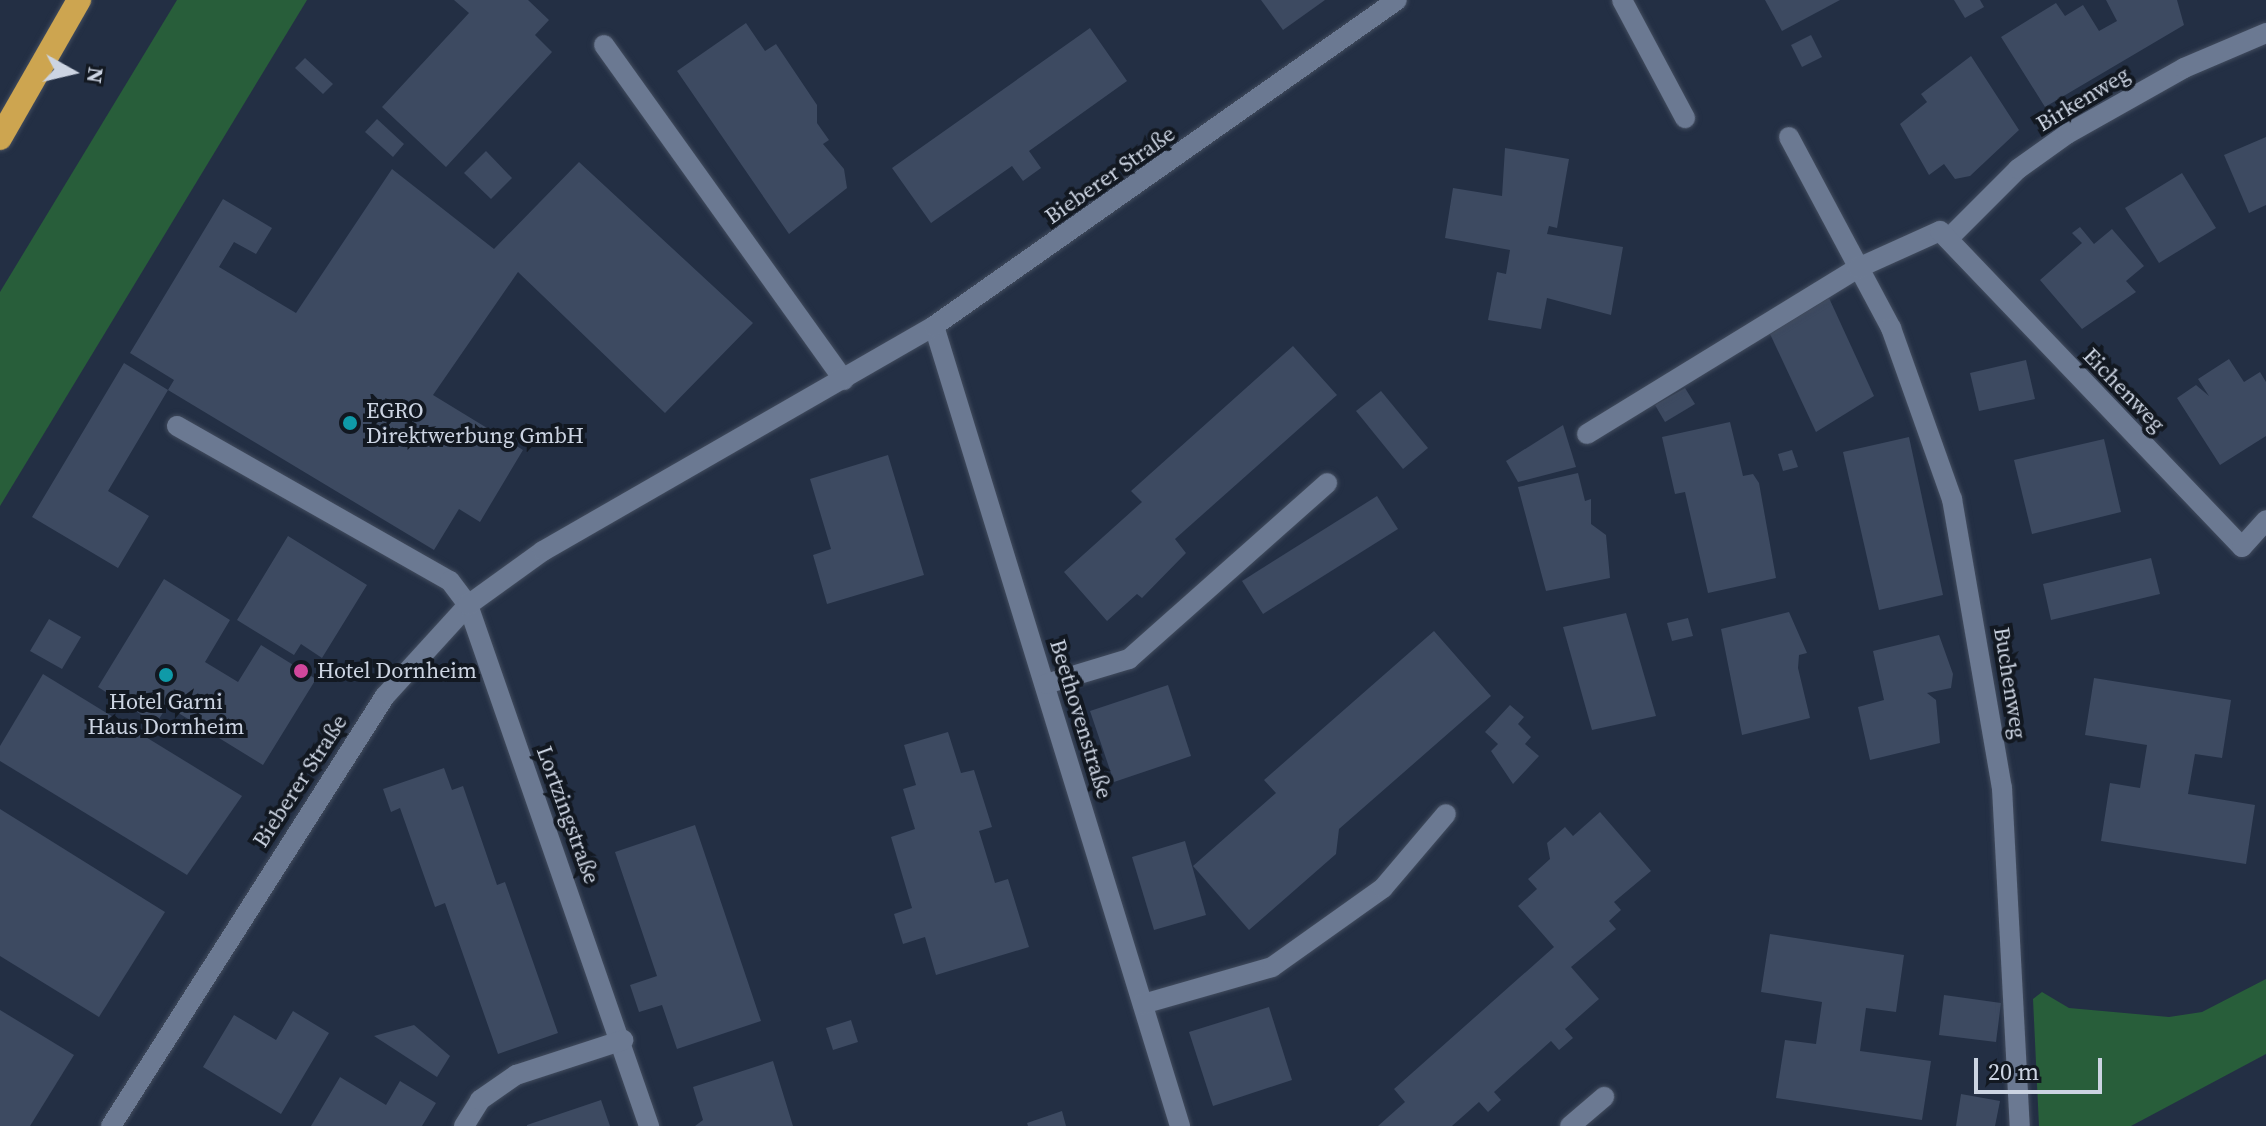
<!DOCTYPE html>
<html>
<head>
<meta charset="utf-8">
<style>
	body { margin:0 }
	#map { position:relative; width:2266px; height:1126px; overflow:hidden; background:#232f44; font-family:"Source Serif 4",serif }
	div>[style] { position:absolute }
	.green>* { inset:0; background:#285e3a }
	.building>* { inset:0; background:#3d4a61 }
	.roads { filter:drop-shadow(0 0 2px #424c5e) drop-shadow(0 0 2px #424c5e) }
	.minor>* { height:20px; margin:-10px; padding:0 10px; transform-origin:10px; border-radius:10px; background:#6b7992 }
	.highway>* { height:24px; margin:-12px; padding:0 12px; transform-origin:12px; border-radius:12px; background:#cda550 }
	.dots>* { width:22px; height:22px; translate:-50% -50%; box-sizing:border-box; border:4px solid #121821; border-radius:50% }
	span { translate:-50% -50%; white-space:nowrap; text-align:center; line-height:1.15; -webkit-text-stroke:8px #121821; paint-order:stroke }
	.street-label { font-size:22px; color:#ccd4e2 }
	.poi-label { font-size:22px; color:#ccd4e2 }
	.left { translate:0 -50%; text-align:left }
	.north { position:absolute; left:32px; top:32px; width:80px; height:80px; -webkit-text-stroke:6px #121821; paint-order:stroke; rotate:98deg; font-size:22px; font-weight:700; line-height:32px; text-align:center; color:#ccd4e2 }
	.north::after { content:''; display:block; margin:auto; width:28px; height:36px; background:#ccd4e2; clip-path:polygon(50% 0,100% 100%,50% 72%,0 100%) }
	.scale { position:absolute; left:1974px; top:1058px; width:128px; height:36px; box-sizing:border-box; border:4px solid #ccd4e2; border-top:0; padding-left:10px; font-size:24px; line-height:28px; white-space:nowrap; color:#ccd4e2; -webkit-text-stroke:6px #121821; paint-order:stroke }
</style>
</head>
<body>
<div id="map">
	<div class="green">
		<i style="clip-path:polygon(177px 0,307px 0,0 506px,0 292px)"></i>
		<i style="clip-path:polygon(2266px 979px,2266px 1054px,2131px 1126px,2039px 1126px,2033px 999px,2042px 992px,2069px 1008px,2169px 1017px,2202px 1012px)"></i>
	</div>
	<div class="building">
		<i style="clip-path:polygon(454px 0,528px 0,549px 20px,535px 35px,552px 52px,446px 167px,382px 107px,469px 13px)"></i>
		<i style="clip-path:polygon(1261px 0,1325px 0,1283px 30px)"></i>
		<i style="clip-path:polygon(1765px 0,1840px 0,1782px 31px)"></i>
		<i style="clip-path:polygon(1954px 0,1980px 0,1984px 7px,1965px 18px)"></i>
		<i style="clip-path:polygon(2106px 0,2177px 0,2184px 25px,2045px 107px,2001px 37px,2056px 3px,2065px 16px,2083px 5px,2099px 31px,2117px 21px)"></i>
		<i style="clip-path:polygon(746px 23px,765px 51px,776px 44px,817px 105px,817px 123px,829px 140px,823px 144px,844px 169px,847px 188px,789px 234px,677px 71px)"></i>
		<i style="clip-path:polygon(1090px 28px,1127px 81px,1029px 151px,1041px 168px,1023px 181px,1012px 166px,931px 223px,892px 168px)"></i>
		<i style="clip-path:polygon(1811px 35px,1822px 57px,1802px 67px,1791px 45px)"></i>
		<i style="clip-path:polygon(1971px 56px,2019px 130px,1970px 176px,1955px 179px,1944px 164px,1929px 175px,1900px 124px,1927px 102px,1921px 94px)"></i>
		<i style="clip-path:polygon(305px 58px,333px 84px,323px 94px,295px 68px)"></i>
		<i style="clip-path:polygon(377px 119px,404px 144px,393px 157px,365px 132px)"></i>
		<i style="clip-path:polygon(2266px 137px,2266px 205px,2249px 213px,2224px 155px)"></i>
		<i style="clip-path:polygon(1505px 148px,1569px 159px,1557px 228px,1549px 226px,1547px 234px,1623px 247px,1611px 315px,1547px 298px,1541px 329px,1488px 320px,1497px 272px,1506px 274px,1510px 250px,1445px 238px,1453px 188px,1502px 196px)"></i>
		<i style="clip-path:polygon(486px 151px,512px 178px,491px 199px,464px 173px)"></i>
		<i style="clip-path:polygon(579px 162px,753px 323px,665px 413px,518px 272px,433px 395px,523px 450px,480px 522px,459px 509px,434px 550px,168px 390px,174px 380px,130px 353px,223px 199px,272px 228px,256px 254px,234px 242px,219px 267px,296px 313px,392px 169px,494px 249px)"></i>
		<i style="clip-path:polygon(2182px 173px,2216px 228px,2159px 263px,2125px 208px)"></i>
		<i style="clip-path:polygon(2080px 227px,2094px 244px,2112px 229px,2144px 266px,2126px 281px,2136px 292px,2082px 329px,2040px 280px,2082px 243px,2072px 233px)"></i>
		<i style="clip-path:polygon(1829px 298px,1874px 396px,1816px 432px,1770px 334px)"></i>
		<i style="clip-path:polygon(1293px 346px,1337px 395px,1175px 539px,1186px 553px,1142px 598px,1137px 594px,1107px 621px,1064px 572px,1142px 502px,1131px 491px)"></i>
		<i style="clip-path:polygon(2229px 359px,2244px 382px,2260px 372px,2266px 382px,2266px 436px,2220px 465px,2177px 398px,2196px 385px,2209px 396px,2198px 379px)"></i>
		<i style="clip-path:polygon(2026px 360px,2035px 399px,1979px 411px,1970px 373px)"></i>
		<i style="clip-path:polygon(124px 363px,168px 390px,108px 491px,149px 516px,118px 568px,32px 517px)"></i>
		<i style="clip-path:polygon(1685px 388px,1695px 404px,1665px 422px,1655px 405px)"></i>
		<i style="clip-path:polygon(1381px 391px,1428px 448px,1403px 469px,1356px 411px)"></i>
		<i style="clip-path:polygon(1730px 422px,1743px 476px,1753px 474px,1759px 483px,1776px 578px,1708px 593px,1685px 492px,1675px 494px,1662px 437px)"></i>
		<i style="clip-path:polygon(1563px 425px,1576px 467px,1518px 482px,1506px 461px)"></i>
		<i style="clip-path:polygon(1909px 437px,1943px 595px,1879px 610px,1843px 452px)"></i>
		<i style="clip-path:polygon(2104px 439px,2121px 512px,2032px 534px,2014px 460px)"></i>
		<i style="clip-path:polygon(1792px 450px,1798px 467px,1783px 471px,1778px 454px)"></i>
		<i style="clip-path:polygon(888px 455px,924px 575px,827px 604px,813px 555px,831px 549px,810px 479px)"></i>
		<i style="clip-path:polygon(1578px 473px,1585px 501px,1591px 499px,1591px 524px,1606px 535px,1610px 578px,1546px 591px,1518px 487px)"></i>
		<i style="clip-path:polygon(1377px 496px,1398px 529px,1263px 614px,1242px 581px)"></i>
		<i style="clip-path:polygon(288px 536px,367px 585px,322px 658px,301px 644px,294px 655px,237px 620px)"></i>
		<i style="clip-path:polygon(2151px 558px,2160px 594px,2051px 620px,2043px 584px)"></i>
		<i style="clip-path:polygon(164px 579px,230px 620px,205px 662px,238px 682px,261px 645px,316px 679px,263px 765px,167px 706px,156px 724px,98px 687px)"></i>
		<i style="clip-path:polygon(1789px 612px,1807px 653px,1799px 655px,1798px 668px,1810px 718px,1742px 735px,1721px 629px)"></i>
		<i style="clip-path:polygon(1626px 613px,1656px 716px,1592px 730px,1563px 627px)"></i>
		<i style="clip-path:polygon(1688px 618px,1693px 636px,1672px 641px,1667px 623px)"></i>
		<i style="clip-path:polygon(49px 619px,81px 637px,62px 669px,30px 651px)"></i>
		<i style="clip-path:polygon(1434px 631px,1491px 696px,1339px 829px,1336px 854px,1249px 930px,1193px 866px,1276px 793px,1264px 780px)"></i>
		<i style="clip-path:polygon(1939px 635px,1953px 674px,1951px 688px,1927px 693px,1936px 700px,1940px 743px,1870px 760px,1858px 707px,1884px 700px,1873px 651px)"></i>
		<i style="clip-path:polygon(43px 674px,242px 796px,187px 875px,0 761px,0 746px)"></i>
		<i style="clip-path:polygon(2094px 678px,2231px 700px,2222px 758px,2195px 754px,2188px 794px,2255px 805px,2246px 864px,2101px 841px,2110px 783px,2140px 788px,2147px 745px,2085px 735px)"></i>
		<i style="clip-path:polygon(1168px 685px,1191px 756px,1114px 782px,1090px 711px)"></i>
		<i style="clip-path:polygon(1510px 705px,1524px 717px,1518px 724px,1531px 737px,1525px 744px,1539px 756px,1513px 784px,1491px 751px,1498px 744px,1485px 732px)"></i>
		<i style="clip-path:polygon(948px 732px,961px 773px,974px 770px,992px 827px,979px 831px,995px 883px,1008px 879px,1029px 947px,936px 975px,925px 937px,903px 944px,894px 914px,912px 908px,891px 837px,915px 829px,903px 789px,916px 785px,904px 745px)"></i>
		<i style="clip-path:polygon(444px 768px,452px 790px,463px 786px,497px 885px,505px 882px,558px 1033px,498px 1054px,445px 903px,435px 907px,400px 808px,391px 812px,383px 789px)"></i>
		<i style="clip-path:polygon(0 809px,165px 912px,99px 1017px,0 956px)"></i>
		<i style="clip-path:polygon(1600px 812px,1651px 871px,1614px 902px,1621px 910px,1609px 921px,1616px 929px,1571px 967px,1599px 999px,1565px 1029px,1573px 1038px,1559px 1050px,1551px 1041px,1494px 1092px,1501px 1100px,1488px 1112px,1479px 1102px,1452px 1126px,1378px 1126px,1405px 1102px,1394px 1089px,1554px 947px,1518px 906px,1537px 889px,1528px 879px,1550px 859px,1547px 843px,1565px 827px,1573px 836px)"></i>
		<i style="clip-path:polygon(695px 825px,761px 1021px,677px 1049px,662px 1005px,639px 1012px,630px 985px,657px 976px,615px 852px)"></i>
		<i style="clip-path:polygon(1185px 841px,1206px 915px,1154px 930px,1132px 857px)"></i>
		<i style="clip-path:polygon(1770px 934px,1904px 955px,1896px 1012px,1866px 1008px,1860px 1051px,1931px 1061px,1922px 1120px,1776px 1098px,1785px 1040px,1816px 1044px,1822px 1002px,1761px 992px)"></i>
		<i style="clip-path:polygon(1944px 995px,2001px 1003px,1996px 1042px,1939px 1035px)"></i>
		<i style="clip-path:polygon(1269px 1007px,1292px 1080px,1213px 1106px,1189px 1032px)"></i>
		<i style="clip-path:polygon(0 1010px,74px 1055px,30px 1126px,0 1126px)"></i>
		<i style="clip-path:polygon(293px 1011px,329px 1033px,281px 1114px,203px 1067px,234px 1015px,276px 1040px)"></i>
		<i style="clip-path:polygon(851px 1020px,858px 1042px,833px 1050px,826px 1028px)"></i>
		<i style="clip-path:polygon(414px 1025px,450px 1056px,437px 1077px,374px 1036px)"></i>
		<i style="clip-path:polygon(773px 1061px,793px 1126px,695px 1126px,703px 1120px,693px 1087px)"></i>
		<i style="clip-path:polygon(340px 1077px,386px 1105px,400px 1081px,436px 1103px,422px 1126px,311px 1126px)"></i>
		<i style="clip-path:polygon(1961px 1094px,2000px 1101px,1995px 1126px,1956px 1126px)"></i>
		<i style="clip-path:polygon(601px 1100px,610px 1126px,527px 1126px,527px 1125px)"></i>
		<i style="clip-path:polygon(1062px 1111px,1066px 1126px,1028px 1126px,1027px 1123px)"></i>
	</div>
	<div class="roads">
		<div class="minor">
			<i style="left:1622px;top:0;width:134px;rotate:61.9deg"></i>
			<i style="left:604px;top:45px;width:412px;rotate:54.4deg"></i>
			<i style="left:1789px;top:137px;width:217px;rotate:61.9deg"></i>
			<i style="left:1891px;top:328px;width:182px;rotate:70.4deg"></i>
			<i style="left:1952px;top:499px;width:293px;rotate:80.2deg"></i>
			<i style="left:2002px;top:788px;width:338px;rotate:87deg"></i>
			<i style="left:1948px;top:239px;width:99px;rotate:-45deg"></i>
			<i style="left:2018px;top:169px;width:60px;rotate:-35.5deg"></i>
			<i style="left:2067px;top:134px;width:134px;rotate:-29.4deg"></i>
			<i style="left:2184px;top:68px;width:89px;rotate:-23.1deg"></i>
			<i style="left:934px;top:326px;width:837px;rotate:72.91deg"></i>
			<i style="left:177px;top:426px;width:314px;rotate:29.6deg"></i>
			<i style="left:450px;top:581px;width:30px;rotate:53deg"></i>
			<i style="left:468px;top:605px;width:552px;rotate:70.84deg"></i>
			<i style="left:1587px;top:434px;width:318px;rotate:-31.5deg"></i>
			<i style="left:1858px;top:268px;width:90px;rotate:-24.3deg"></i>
			<i style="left:1940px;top:231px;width:437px;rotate:46.3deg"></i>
			<i style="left:2242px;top:547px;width:36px;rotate:-48deg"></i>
			<i style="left:1046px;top:684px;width:87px;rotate:-16.8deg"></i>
			<i style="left:1129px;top:659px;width:265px;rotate:-41.6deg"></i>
			<i style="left:1143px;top:1004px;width:134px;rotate:-16deg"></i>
			<i style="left:1272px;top:967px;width:136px;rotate:-35.4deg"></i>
			<i style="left:1383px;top:888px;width:97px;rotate:-49.6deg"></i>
			<i style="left:111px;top:1126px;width:510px;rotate:-57.49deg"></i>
			<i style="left:385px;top:696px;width:123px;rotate:-47.6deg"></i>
			<i style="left:468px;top:605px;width:92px;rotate:-35.8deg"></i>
			<i style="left:543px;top:551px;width:451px;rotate:-29.9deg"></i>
			<i style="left:934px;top:326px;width:566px;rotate:-35.15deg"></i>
			<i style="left:464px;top:1126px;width:31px;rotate:-58deg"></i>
			<i style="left:480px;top:1100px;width:44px;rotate:-34.8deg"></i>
			<i style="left:516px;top:1075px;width:113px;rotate:-18.1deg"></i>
			<i style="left:1570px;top:1126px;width:45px;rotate:-40.5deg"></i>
		</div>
		<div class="highway">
			<i style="left:0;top:138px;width:159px;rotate:-60.2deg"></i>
		</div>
	</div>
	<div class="dots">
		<i style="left:350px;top:423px;background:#0f9aa8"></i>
		<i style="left:301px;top:671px;background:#d1479c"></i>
		<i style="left:166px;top:675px;background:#0f9aa8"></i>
	</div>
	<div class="street-label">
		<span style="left:2083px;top:99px;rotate:-31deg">Birkenweg</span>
		<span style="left:1110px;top:175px;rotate:-35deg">Bieberer Straße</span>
		<span style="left:2124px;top:390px;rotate:46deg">Eichenweg</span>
		<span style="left:2010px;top:683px;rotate:81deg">Buchenweg</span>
		<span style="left:1081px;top:719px;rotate:73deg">Beethovenstraße</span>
		<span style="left:300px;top:781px;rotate:-57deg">Bieberer Straße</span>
		<span style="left:568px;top:815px;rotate:70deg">Lortzingstraße</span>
	</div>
	<div class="poi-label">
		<span class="left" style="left:366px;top:423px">EGRO<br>Direktwerbung GmbH</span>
		<span class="left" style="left:317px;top:671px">Hotel Dornheim</span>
		<span style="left:166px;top:714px">Hotel Garni<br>Haus Dornheim</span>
	</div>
	<div class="north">N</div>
	<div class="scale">20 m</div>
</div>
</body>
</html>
